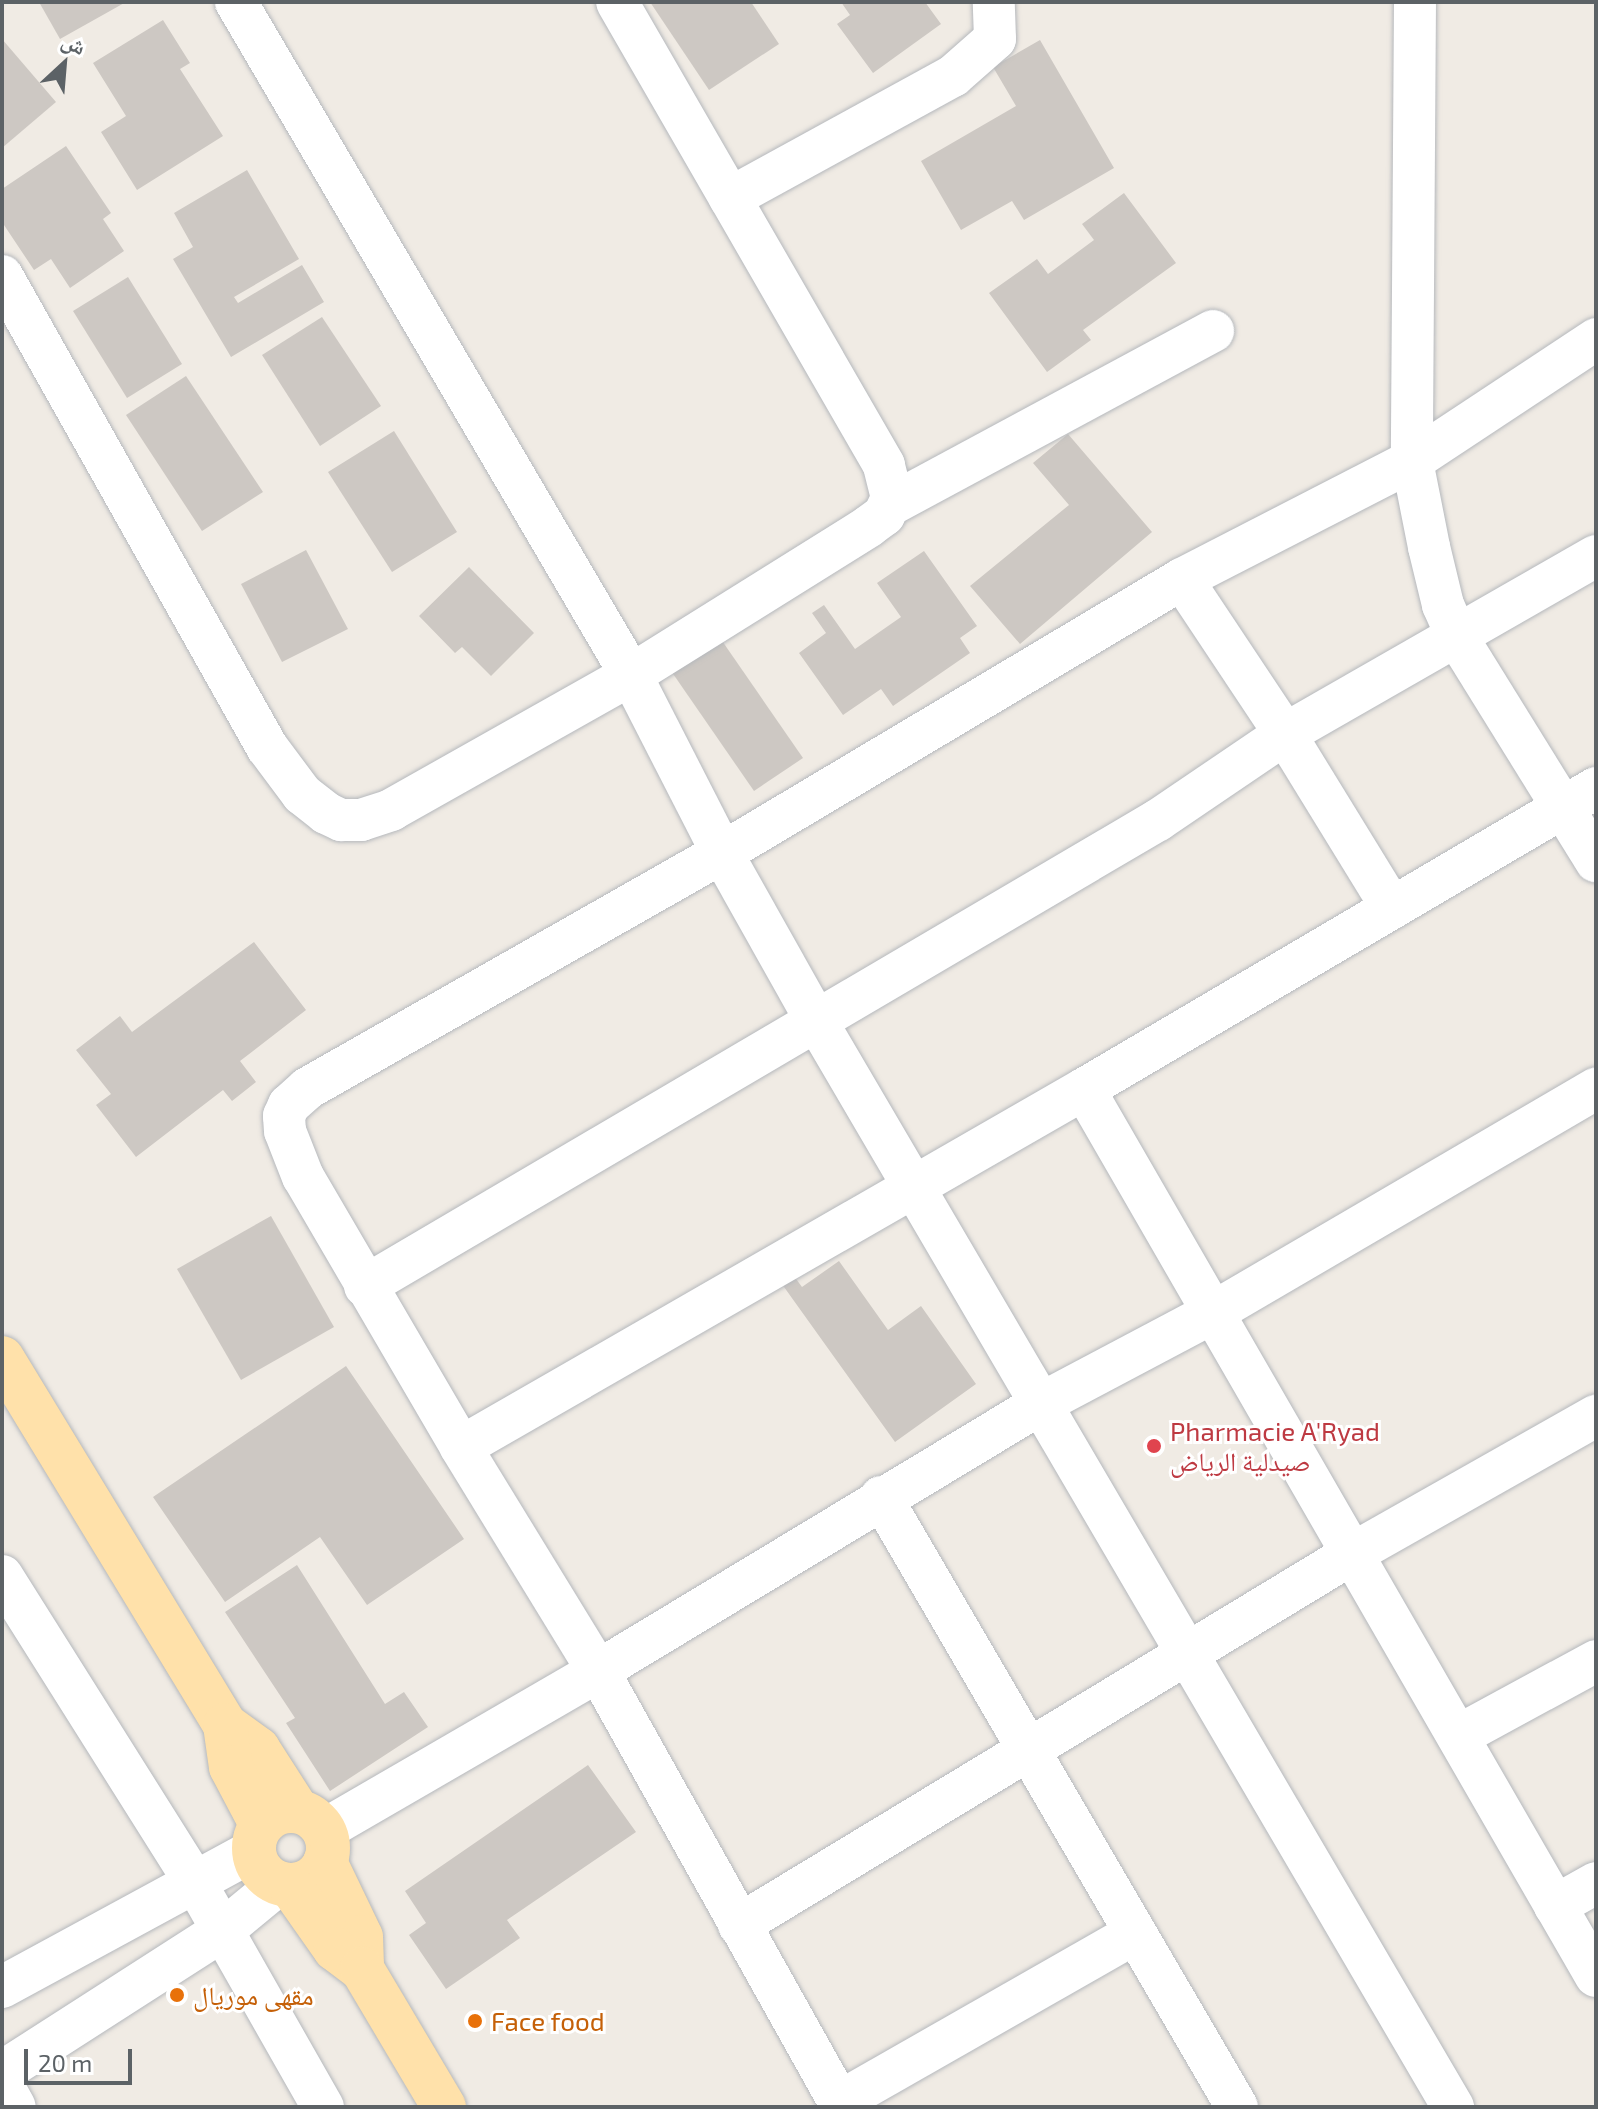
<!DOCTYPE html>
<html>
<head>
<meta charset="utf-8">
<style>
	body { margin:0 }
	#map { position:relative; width:1598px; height:2109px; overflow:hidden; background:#f0ebe4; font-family:"Exo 2","Noto Naskh Arabic",sans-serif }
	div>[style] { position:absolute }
	.building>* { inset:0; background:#cdc8c3 }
	.roads { filter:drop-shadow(0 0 2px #b5b8bc) drop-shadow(0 0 2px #b5b8bc) }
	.minor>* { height:42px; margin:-21px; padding:0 21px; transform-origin:21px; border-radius:21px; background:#fff }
	.primary>* { height:44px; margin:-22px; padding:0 22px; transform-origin:22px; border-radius:22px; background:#ffe1aa }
	.primary>.ring { margin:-22px; padding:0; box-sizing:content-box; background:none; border:44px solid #ffe1aa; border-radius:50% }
	.dots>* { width:22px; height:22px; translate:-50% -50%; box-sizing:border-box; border:4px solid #fff; border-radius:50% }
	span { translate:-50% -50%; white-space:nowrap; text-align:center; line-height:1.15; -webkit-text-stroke:6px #fff; paint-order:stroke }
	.health-label { font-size:26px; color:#be3a42 }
	.left { translate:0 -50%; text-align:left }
	.food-label { font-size:26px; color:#c56008 }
	.frame { position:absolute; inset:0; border:4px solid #5c6266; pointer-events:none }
	.north { position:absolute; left:24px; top:24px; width:80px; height:80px; -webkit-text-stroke:6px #fff; paint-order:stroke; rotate:26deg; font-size:22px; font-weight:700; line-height:32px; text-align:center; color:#5c6266 }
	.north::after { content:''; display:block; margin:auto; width:28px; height:36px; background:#5c6266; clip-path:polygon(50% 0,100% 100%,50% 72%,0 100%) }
	.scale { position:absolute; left:24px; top:2049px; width:108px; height:36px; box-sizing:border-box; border:4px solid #5c6266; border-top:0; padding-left:10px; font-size:24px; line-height:28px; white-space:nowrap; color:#5c6266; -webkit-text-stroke:6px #fff; paint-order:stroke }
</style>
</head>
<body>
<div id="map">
	<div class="building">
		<i style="clip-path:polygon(39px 2px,126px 2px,60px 39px)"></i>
		<i style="clip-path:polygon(650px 2px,751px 2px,779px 44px,709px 90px)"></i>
		<i style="clip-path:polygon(841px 2px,925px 2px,941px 24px,873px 73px,837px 24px,850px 15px)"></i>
		<i style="clip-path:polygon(163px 20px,190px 63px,180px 69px,223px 136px,137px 190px,101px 132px,126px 116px,93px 63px)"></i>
		<i style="clip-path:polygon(2px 39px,56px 102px,2px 148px)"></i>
		<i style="clip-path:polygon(1040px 40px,1114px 168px,1024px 220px,1012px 201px,961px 230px,921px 161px,1016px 106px,993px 67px)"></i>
		<i style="clip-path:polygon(66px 146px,111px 213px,103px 219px,124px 251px,70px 288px,51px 259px,34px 270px,2px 222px,2px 189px)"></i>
		<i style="clip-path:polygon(247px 170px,299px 259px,234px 297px,238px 303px,302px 265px,324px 302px,231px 357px,173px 259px,193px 247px,174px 213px)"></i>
		<i style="clip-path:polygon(1124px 193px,1176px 263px,1083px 330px,1091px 340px,1047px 372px,989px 293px,1037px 259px,1048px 274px,1094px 240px,1082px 224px)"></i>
		<i style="clip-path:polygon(128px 277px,182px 364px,127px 398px,73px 311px)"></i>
		<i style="clip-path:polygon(322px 317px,381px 406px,320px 446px,262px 355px)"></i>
		<i style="clip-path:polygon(186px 376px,263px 492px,202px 531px,126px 415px)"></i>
		<i style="clip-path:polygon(394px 431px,457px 532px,392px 572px,328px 472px)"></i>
		<i style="clip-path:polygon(1068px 434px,1152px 532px,1020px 644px,970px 586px,1069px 505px,1033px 463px)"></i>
		<i style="clip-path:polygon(306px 550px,348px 629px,282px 662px,241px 584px)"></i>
		<i style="clip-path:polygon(924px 551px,977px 626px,960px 638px,970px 653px,893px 706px,881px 689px,843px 715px,799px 653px,826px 633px,812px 613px,824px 605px,855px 649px,901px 617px,877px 583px)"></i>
		<i style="clip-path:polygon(469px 567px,534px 633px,491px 676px,462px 647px,455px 653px,419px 616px)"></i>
		<i style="clip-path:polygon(718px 635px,803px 758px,754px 791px,669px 668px)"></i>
		<i style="clip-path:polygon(254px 942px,306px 1010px,240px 1061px,256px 1082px,232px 1101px,223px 1090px,136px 1157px,96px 1105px,111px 1094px,76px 1050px,120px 1016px,132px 1032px)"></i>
		<i style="clip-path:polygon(271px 1216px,334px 1327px,241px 1380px,177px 1269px)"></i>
		<i style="clip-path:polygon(839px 1261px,888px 1330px,921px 1306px,976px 1384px,895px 1442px,774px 1273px,785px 1264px,802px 1287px)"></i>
		<i style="clip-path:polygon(346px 1366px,464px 1539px,367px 1605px,320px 1537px,225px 1602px,153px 1497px)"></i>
		<i style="clip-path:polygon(297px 1565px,385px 1704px,404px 1692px,428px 1727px,330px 1791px,286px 1723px,295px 1718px,225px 1612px)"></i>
		<i style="clip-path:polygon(588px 1765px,636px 1832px,507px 1920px,520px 1938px,446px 1989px,409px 1935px,426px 1923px,405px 1891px)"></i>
	</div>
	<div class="roads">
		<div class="minor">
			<i style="left:236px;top:2px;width:780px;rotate:59.59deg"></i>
			<i style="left:631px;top:675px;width:200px;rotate:62.9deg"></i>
			<i style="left:722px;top:853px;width:194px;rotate:60.7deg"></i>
			<i style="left:817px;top:1022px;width:1258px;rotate:59.62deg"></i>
			<i style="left:1415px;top:2px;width:459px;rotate:90.4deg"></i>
			<i style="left:1412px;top:461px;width:88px;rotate:78.8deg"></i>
			<i style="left:1429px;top:547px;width:60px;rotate:76.4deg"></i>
			<i style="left:1443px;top:605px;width:35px;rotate:66deg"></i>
			<i style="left:1457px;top:637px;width:264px;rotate:58.2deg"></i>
			<i style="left:730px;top:198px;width:254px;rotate:-28.7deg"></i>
			<i style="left:953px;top:76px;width:56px;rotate:-41.4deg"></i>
			<i style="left:995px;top:39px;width:37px;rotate:-92deg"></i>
			<i style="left:2px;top:276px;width:540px;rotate:60.64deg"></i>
			<i style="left:267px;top:747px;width:59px;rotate:53.3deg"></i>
			<i style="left:302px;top:794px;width:31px;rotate:38deg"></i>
			<i style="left:326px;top:813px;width:17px;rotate:25deg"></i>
			<i style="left:341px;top:820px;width:20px"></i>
			<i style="left:361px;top:820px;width:32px;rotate:-18deg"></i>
			<i style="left:391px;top:810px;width:275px;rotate:-29.4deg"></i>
			<i style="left:631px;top:675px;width:281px;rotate:-32deg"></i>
			<i style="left:869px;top:526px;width:19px;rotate:-36deg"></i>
			<i style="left:884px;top:515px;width:19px;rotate:-65deg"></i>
			<i style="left:892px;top:498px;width:34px;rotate:-104deg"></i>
			<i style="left:884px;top:465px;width:534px;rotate:-119.97deg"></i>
			<i style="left:890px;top:505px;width:367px;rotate:-28.3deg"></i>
			<i style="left:1182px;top:579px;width:186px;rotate:56.4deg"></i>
			<i style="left:1285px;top:734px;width:204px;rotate:58.4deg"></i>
			<i style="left:1084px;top:1089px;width:1024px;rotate:60.01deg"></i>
			<i style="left:365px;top:1286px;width:920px;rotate:-30.44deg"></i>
			<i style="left:1158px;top:820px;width:153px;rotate:-34.1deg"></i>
			<i style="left:1285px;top:734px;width:358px;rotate:-29.8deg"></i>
			<i style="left:461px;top:1447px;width:719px;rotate:-29.88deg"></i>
			<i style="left:1084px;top:1089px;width:594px;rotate:-30.45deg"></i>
			<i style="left:881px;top:1497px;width:706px;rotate:59.73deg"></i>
			<i style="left:2px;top:1576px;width:362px;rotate:57.8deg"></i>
			<i style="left:195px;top:1882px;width:259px;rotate:60.4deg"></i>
			<i style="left:1458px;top:1736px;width:157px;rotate:-28.5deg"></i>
			<i style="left:324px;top:1830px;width:317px;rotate:-30.1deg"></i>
			<i style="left:598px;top:1671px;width:519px;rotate:-31.12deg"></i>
			<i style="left:1042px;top:1403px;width:192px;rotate:-27.9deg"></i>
			<i style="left:1212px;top:1313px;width:445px;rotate:-30.3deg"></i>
			<i style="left:1555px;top:1906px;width:47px;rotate:-29.3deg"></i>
			<i style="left:739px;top:1925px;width:714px;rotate:-31.2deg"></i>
			<i style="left:1350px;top:1555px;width:283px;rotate:-29.5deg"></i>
			<i style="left:2px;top:1987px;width:285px;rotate:-28.5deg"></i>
			<i style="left:2px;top:2072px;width:261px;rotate:-32.7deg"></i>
			<i style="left:222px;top:1931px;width:75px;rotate:-39.6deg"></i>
			<i style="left:2px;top:2084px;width:26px;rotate:61deg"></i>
			<i style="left:839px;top:2102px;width:341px;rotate:-29.7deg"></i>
			<i style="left:842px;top:2107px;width:500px;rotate:-119.2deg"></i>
			<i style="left:598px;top:1671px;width:263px;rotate:-121.5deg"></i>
			<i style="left:461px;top:1447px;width:313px;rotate:-120.3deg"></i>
			<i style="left:303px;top:1177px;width:49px;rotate:-111.4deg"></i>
			<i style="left:285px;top:1131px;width:15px;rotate:-94deg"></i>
			<i style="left:284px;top:1116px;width:12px;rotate:-66deg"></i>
			<i style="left:289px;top:1105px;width:25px;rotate:-42deg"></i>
			<i style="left:308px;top:1088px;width:476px;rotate:-29.6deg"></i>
			<i style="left:722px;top:853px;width:535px;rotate:-30.78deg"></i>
			<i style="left:1182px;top:579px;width:259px;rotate:-27.2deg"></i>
			<i style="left:1412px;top:461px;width:221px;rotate:-33.5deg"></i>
		</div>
		<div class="primary">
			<i style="left:2px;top:1358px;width:429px;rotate:58.7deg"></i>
			<i style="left:225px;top:1725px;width:41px;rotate:36deg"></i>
			<i style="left:258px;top:1749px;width:72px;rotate:57.4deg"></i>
			<i style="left:225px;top:1725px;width:42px;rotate:81.9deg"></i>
			<i style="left:231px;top:1767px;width:64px;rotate:62.2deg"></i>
			<i class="ring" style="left:254px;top:1811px;width:30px;height:30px"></i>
			<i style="left:325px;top:1862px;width:83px;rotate:64.4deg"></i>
			<i style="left:361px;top:1937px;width:32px;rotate:88deg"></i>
			<i style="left:290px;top:1885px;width:78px;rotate:54.9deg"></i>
			<i style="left:335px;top:1949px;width:34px;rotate:37deg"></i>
			<i style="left:362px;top:1969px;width:161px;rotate:59.3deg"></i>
		</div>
	</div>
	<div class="dots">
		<i style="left:1154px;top:1446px;background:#e0444e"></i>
		<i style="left:177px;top:1995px;background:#e8710a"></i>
		<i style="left:475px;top:2021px;background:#e8710a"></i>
	</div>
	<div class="health-label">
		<span class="left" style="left:1170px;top:1446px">Pharmacie A'Ryad<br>صيدلية الرياض</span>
	</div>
	<div class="food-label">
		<span class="left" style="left:193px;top:1995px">مقهى موريال</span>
		<span class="left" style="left:491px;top:2021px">Face food</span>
	</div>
	<div class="frame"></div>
	<div class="north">ش</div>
	<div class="scale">20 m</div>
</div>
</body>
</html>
